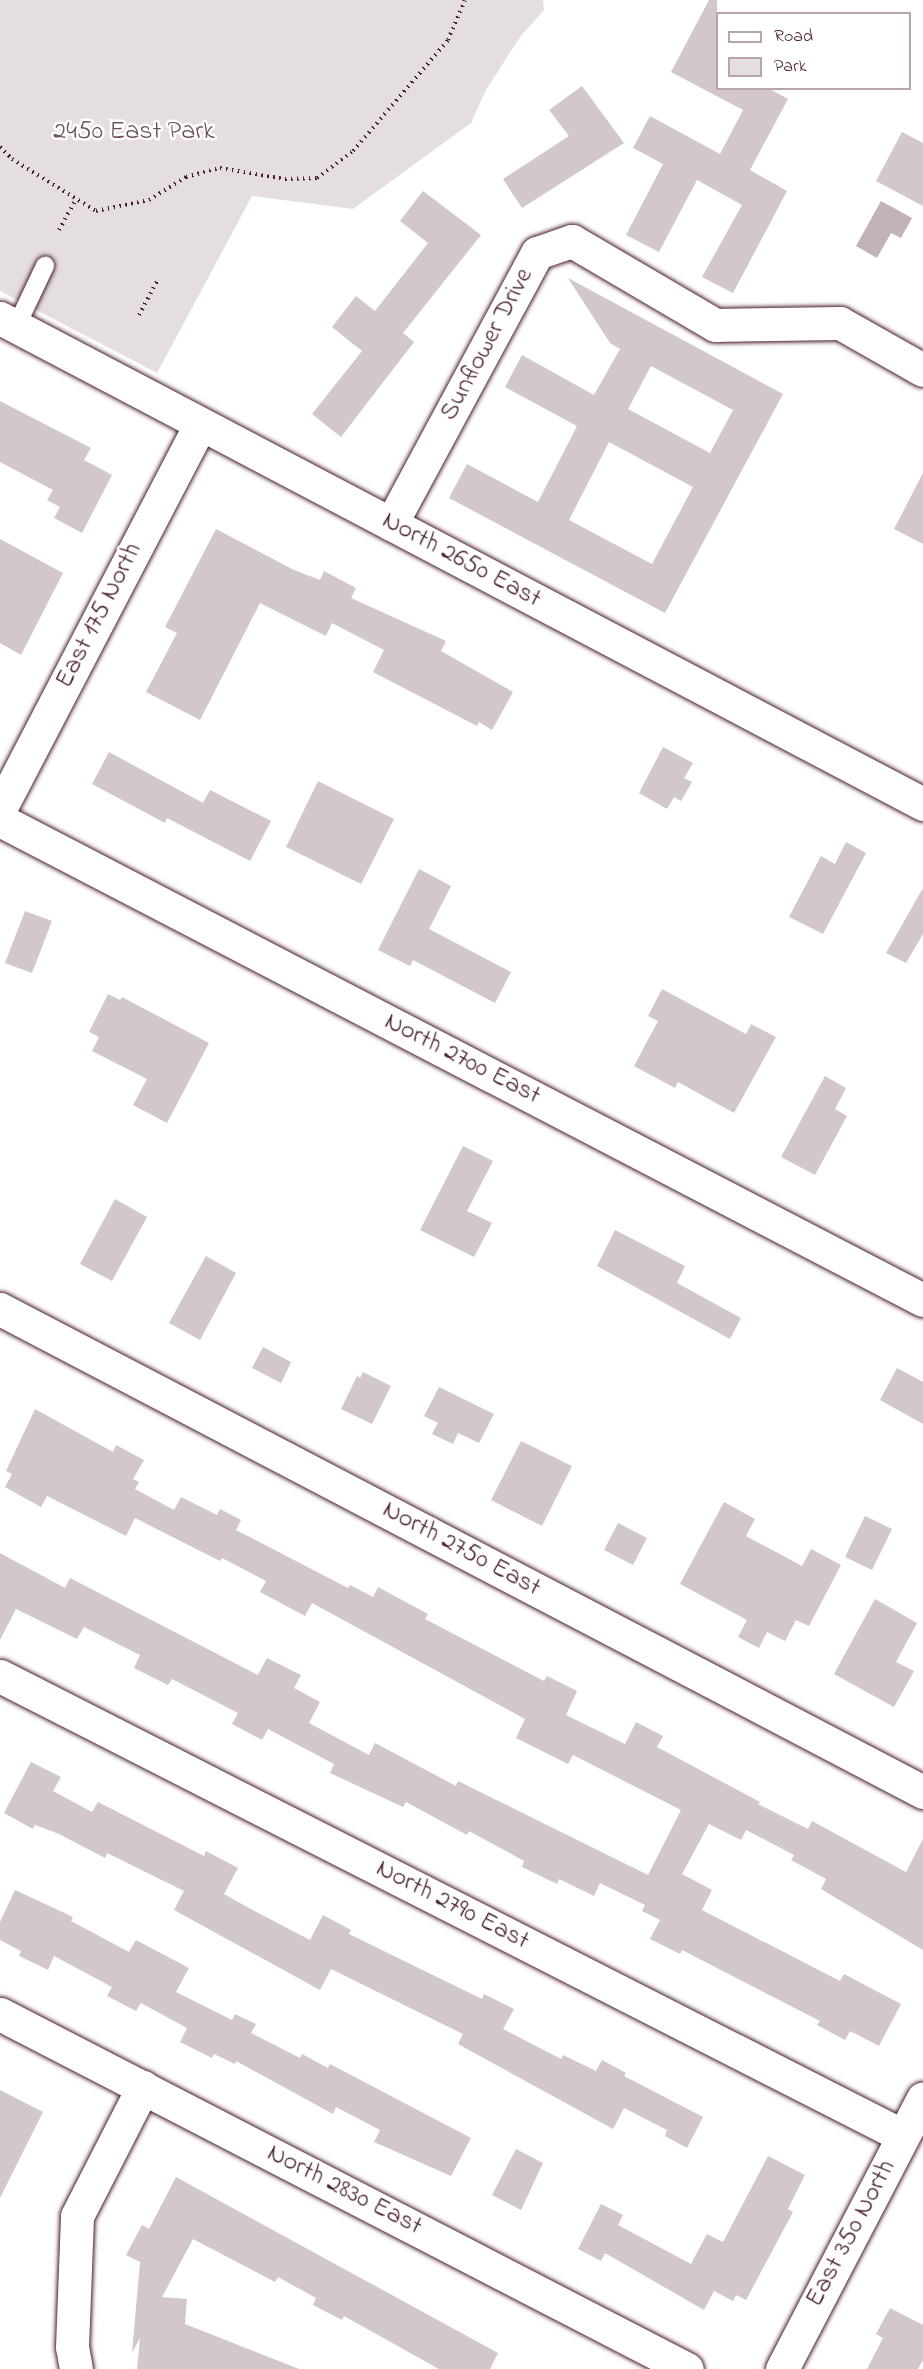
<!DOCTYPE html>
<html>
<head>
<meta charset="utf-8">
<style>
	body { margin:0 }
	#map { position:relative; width:923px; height:2369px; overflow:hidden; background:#fff; font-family:"Indie Flower",sans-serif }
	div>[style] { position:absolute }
	.green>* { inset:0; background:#e5dee0 }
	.water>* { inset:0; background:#c1b3b6 }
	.building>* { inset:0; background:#d2c7cb }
	.path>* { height:4px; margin-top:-2px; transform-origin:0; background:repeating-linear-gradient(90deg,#4a1f2b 0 1.5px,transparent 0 6px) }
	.roads { filter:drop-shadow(0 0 2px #4a1f2b) drop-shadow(0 0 2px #4a1f2b) }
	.lane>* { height:18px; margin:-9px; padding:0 9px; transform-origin:9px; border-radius:9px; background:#fff }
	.street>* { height:33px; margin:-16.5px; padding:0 16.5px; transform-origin:16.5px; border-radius:16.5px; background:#fff }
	span { translate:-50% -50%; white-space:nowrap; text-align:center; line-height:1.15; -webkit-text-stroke:5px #fff; paint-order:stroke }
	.park-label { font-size:26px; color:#714f58 }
	.street-label { font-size:26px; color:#4a1f2b }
	.legend { position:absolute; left:716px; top:12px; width:195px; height:78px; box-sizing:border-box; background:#fff; border:2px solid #b7a5aa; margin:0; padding:8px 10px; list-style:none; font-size:18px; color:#4a1f2b }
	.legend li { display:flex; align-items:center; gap:12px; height:30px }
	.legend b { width:30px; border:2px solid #b7a5aa }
</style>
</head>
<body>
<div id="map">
	<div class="green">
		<i style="clip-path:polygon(0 0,543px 0,544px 10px,520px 37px,486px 90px,471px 123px,353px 209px,252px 196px,157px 373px,0 291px)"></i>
	</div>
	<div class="water">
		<i style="clip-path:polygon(881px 201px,912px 218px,901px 238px,891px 233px,877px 258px,856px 246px)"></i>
	</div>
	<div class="building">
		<i style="clip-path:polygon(709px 0,717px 0,717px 88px,768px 88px,788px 99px,750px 170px,787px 191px,733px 293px,702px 277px,742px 205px,697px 180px,659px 252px,626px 235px,663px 164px,633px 148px,650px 116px,720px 154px,743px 110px,671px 72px)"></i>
		<i style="clip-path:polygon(582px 86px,624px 143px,522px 208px,503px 179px,569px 136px,549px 110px)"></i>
		<i style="clip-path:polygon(902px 132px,923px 143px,923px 206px,876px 181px)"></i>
		<i style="clip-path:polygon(423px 191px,481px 235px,403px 333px,414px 342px,341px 437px,312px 414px,362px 351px,332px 327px,356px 296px,375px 311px,428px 243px,400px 221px)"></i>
		<i style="clip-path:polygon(evenodd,568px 278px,783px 394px,665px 613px,449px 498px,467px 464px,538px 502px,577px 426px,505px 387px,522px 355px,594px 395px,620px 349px,610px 343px,568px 278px,651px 366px,733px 410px,710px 453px,628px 409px,651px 366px,568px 278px,609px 442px,693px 487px,652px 564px,569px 520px,609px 442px)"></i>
		<i style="clip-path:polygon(0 401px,91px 448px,84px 460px,112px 475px,82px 533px,54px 518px,60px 507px,47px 500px,53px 490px,0 462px)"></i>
		<i style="clip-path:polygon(923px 473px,923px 544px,894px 529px)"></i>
		<i style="clip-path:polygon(216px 529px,294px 570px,320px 580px,324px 571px,356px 588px,351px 598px,446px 641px,441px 651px,513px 692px,492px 730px,479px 722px,477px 726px,373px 672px,384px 650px,332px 623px,326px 636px,260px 603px,200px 720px,146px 692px,177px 633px,165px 627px)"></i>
		<i style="clip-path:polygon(0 539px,63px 573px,21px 655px,0 643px)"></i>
		<i style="clip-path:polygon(663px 747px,693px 763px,684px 778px,692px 782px,681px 801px,674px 797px,667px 809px,639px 793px)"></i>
		<i style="clip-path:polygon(109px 752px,203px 803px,210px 790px,271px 821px,250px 861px,167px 818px,165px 823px,92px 784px)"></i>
		<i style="clip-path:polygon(318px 781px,394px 819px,361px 884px,286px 847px)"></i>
		<i style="clip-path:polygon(846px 842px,866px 853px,823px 934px,789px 917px,821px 856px,835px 864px)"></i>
		<i style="clip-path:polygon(419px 869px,451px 886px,429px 929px,511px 972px,495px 1003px,413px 960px,410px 966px,378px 950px)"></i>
		<i style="clip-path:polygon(923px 888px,923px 934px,906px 963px,886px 953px)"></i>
		<i style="clip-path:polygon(25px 911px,52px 921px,32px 973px,5px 963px)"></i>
		<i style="clip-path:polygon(662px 989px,746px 1034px,751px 1024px,776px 1037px,734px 1113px,678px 1082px,675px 1088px,634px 1066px,658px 1021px,648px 1016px)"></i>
		<i style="clip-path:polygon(108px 994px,120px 1000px,122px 997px,209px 1043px,167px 1123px,133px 1105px,147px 1079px,92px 1051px,99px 1037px,89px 1032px)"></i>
		<i style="clip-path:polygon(825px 1076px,846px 1088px,835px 1109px,847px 1116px,815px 1175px,781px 1157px)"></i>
		<i style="clip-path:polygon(463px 1146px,493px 1161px,467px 1211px,492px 1223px,474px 1257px,420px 1230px)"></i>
		<i style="clip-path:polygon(115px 1199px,147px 1217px,112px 1281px,80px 1264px)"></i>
		<i style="clip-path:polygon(615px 1230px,685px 1266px,677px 1283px,741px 1318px,730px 1339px,597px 1266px)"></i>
		<i style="clip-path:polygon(206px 1256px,236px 1273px,200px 1340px,169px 1323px)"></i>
		<i style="clip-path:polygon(263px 1347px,291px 1362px,281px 1383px,252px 1368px)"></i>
		<i style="clip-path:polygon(897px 1368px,923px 1382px,923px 1424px,880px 1400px)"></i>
		<i style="clip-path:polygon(363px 1372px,391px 1386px,372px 1424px,341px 1409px,357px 1376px,360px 1378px)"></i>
		<i style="clip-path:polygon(439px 1387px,494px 1414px,479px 1443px,458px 1433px,453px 1444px,432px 1434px,438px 1423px,424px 1416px)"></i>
		<i style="clip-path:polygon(35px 1409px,113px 1452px,116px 1445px,144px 1460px,133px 1479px,139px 1482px,135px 1489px,174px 1510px,181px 1497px,217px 1515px,220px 1509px,241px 1520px,236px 1530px,348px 1588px,350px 1585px,373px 1597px,378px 1587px,428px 1614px,425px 1619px,544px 1681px,547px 1676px,577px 1691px,566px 1715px,625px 1744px,636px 1722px,663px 1736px,657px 1747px,760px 1802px,758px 1804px,808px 1829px,812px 1821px,906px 1872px,923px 1839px,923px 1950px,821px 1889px,826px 1879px,791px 1860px,794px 1855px,746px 1830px,741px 1840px,709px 1824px,682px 1874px,712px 1890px,702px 1910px,840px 1981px,844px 1974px,901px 2004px,879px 2046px,850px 2031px,845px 2040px,817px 2025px,820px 2021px,682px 1950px,680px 1954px,650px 1939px,660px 1920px,642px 1911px,645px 1905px,600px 1883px,594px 1896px,559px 1879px,557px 1884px,522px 1867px,524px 1861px,469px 1831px,467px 1835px,406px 1802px,403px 1807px,330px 1773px,334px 1764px,268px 1729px,262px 1740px,232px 1724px,238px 1713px,172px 1679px,168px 1685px,134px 1668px,140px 1655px,84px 1627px,77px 1639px,16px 1609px,0 1640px,0 1553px,65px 1588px,70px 1578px,258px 1675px,267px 1658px,301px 1675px,294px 1688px,320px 1702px,309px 1723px,369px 1755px,375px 1743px,456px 1786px,458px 1781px,648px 1875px,681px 1810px,573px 1755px,568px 1764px,516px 1738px,525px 1719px,312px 1603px,305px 1616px,260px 1592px,266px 1581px,222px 1558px,220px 1561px,135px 1518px,126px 1536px,47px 1496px,41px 1507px,5px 1487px,12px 1474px,6px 1471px)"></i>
		<i style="clip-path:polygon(521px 1441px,572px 1466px,542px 1526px,491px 1500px)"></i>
		<i style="clip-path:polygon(724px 1502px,755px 1519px,746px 1536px,802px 1566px,811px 1549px,841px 1565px,809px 1626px,796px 1620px,785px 1641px,767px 1632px,759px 1648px,738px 1637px,747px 1620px,680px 1584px)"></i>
		<i style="clip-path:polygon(865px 1516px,892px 1529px,872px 1570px,845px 1557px)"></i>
		<i style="clip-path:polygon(618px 1523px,647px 1538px,633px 1565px,604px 1550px)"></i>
		<i style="clip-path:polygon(875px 1599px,917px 1623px,896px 1662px,914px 1671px,894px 1707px,834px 1674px)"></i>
		<i style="clip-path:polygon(31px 1762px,61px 1777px,53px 1791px,92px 1812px,98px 1802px,204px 1856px,206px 1851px,238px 1868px,224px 1894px,247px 1907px,310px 1940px,323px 1915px,351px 1930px,349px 1934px,482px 1999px,484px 1994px,514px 2009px,503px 2029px,561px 2059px,563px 2055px,596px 2071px,602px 2060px,626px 2073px,624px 2076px,703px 2117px,687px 2148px,665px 2136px,667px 2130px,624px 2108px,613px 2129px,458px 2044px,463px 2034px,331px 1969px,320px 1990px,174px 1910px,184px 1891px,107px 1853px,105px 1858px,59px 1834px,35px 1825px,33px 1829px,4px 1813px)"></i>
		<i style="clip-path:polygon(15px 1890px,73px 1917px,71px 1921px,129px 1952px,136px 1940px,189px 1968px,176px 1992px,232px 2020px,235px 2014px,256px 2024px,251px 2033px,300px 2058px,302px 2054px,328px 2068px,330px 2064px,471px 2138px,451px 2176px,374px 2142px,380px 2130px,336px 2107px,333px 2114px,236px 2061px,235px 2064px,214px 2054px,212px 2058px,180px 2042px,187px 2028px,141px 2003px,136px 2011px,107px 1996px,112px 1987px,54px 1956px,48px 1970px,19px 1956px,21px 1951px,0 1940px,0 1922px)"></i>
		<i style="clip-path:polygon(0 2090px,43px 2112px,0 2198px)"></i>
		<i style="clip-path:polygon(516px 2149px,543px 2163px,521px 2210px,492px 2195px)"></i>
		<i style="clip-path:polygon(768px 2156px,805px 2175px,788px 2209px,793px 2212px,746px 2300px,736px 2295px,733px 2301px,714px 2291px,704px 2310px,605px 2253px,601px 2261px,578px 2249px,601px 2204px,623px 2215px,618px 2225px,691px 2264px,707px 2234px,723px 2242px)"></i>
		<i style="clip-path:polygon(176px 2177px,498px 2353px,490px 2369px,439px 2369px,344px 2316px,342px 2320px,313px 2305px,316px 2298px,278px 2277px,275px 2282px,193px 2239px,162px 2297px,187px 2299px,185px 2324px,299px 2369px,137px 2369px,140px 2338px,132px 2353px,140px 2262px,126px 2255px,142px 2225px,149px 2229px)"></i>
		<i style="clip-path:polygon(890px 2308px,923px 2325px,923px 2360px,918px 2369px,867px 2369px,883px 2338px,876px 2334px)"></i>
	</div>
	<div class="path">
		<i style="left:0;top:147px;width:17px;rotate:45deg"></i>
		<i style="left:12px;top:159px;width:99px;rotate:31.8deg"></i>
		<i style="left:96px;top:211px;width:54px;rotate:-11.7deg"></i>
		<i style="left:149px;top:200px;width:44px;rotate:-31.9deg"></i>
		<i style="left:186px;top:177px;width:35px;rotate:-15deg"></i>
		<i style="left:220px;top:168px;width:66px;rotate:9.6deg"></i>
		<i style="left:285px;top:179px;width:32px;rotate:-2deg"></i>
		<i style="left:317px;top:178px;width:45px;rotate:-36.9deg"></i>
		<i style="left:353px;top:151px;width:146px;rotate:-49.4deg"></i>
		<i style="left:448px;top:40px;width:43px;rotate:-67deg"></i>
		<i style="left:59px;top:230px;width:35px;rotate:-61deg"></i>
		<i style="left:139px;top:315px;width:40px;rotate:-62deg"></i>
	</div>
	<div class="roads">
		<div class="lane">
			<i style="left:16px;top:327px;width:68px;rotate:-64.6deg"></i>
		</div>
		<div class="street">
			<i style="left:0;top:318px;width:1043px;rotate:27.77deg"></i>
			<i style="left:391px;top:524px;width:308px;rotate:-61.7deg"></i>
			<i style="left:537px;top:253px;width:37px;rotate:-19deg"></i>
			<i style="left:572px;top:241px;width:166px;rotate:30.4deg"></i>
			<i style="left:715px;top:325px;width:125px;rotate:-0.9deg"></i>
			<i style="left:840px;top:323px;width:95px;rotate:29.5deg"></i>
			<i style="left:0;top:809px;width:434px;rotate:-62.5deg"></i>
			<i style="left:0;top:820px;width:1040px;rotate:27.48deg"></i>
			<i style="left:0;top:1309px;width:1042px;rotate:27.62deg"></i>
			<i style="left:0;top:1676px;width:1013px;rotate:26.99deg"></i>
			<i style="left:0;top:2014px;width:773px;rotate:27.33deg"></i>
			<i style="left:76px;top:2369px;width:22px;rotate:-100deg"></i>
			<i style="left:72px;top:2347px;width:131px;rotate:-87.8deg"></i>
			<i style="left:77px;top:2216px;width:145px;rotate:-62.9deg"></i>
			<i style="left:782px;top:2369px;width:305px;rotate:-62.5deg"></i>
		</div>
	</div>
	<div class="park-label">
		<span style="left:134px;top:133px">2450 East Park</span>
	</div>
	<div class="street-label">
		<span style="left:488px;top:345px;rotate:-62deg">Sunflower Drive</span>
		<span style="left:461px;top:561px;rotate:28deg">North 2650 East</span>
		<span style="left:100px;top:616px;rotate:-63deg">East 175 North</span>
		<span style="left:462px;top:1060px;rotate:27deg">North 2700 East</span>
		<span style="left:461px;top:1550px;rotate:28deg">North 2750 East</span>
		<span style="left:452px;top:1906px;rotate:27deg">North 2790 East</span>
		<span style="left:344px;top:2191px;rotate:27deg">North 2830 East</span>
		<span style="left:852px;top:2234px;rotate:-62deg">East 350 North</span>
	</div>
	<ul class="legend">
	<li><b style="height:8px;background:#fff"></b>Road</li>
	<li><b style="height:16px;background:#e5dee0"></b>Park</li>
	</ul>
</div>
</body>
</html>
